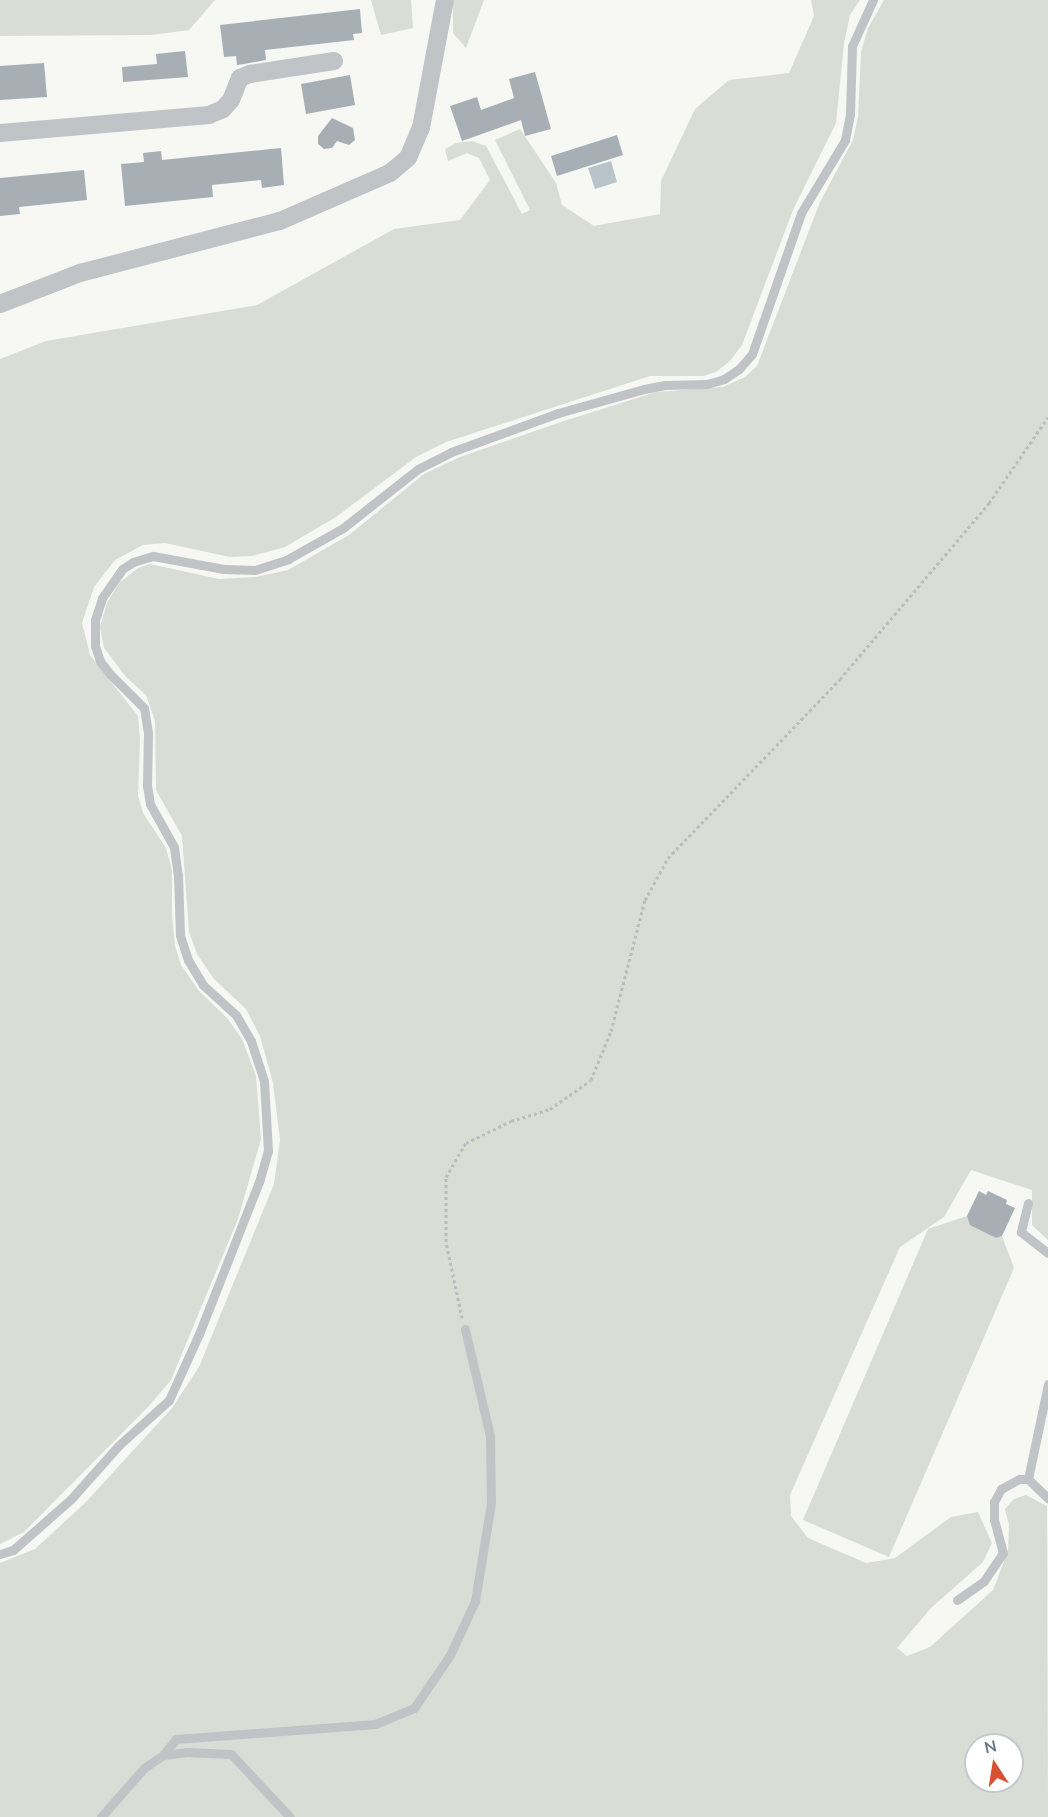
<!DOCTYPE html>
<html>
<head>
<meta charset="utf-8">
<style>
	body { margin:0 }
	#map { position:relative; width:1048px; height:1817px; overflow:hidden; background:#f7f7f4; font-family:"Nunito Sans",sans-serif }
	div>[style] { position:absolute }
	.green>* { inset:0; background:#d9ddd5 }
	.water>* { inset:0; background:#b8c4c7 }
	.building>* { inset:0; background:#a8afb4 }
	.path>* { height:3px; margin-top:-1.5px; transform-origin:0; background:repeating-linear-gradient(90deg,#babdbf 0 3px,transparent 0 6px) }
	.service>* { height:9px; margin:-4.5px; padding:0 4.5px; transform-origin:4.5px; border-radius:4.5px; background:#c0c4c7 }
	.minor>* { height:18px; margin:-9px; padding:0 9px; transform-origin:9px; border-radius:9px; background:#c0c4c7 }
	span { translate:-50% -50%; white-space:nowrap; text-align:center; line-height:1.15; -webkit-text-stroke:6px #fff; paint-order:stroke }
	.north { position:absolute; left:964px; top:1733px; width:60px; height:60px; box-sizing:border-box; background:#fff; border:2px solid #c3c9cd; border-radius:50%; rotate:348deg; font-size:16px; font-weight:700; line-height:24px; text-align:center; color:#687883 }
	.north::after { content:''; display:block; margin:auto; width:21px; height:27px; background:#d85133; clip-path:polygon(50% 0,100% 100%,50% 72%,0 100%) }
</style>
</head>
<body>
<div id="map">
	<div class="green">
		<i style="clip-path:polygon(0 0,215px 0,189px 30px,151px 35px,0 36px)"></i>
		<i style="clip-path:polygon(371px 0,411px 0,413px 28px,381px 35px)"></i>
		<i style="clip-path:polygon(453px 0,484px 0,466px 48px,453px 33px)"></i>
		<i style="clip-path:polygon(811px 0,860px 0,850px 15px,844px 43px,836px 123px,793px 210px,742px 345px,730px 361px,716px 372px,704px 376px,650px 376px,446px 442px,416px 457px,336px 517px,285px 547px,252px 556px,230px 557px,165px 543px,143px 545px,115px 560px,94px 587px,82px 623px,90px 655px,138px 716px,140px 739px,138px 796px,143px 813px,166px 848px,172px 871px,172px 915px,175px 946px,181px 965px,199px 991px,228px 1019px,242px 1039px,256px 1076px,261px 1139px,238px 1219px,171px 1380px,148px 1407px,24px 1532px,0 1544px,0 359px,46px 341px,257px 305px,394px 229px,460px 220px,490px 180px,479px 158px,467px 153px,448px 161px,445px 149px,456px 143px,472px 141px,486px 146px,522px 214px,530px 210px,495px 140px,520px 129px,556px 183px,562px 205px,594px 226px,660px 214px,661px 181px,695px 109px,729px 80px,789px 73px,814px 16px)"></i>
		<i style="clip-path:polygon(evenodd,884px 0,1048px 0,1048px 1240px,1032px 1225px,1032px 1190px,971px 1170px,944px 1217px,900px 1247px,790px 1495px,791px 1516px,808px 1538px,866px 1563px,895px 1558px,951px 1517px,978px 1512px,992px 1543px,983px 1562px,931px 1608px,897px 1648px,907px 1656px,930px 1647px,993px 1590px,1008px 1551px,1009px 1525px,1005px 1509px,1014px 1499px,1026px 1495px,1047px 1506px,1048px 1817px,0 1817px,0 1563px,35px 1549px,85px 1503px,172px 1408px,199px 1367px,274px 1184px,280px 1140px,273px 1083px,260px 1036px,246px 1009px,214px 979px,197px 954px,189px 932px,182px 836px,156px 790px,155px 721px,146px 695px,126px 677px,104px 648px,100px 627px,107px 603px,119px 583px,138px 568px,150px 564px,219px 579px,256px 577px,288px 570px,349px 535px,424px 474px,460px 457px,561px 422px,656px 392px,723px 387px,745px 377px,757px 366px,820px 202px,853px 140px,858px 117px,861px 52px,868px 28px,884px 0,976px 1745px,1012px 1745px,1012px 1781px,976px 1781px,976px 1745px)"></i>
		<i style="clip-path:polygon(967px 1216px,996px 1238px,1002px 1236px,1014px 1268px,889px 1557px,803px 1520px,928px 1229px)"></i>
	</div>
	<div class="water">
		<i style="clip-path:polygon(611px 161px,617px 182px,595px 189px,588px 168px)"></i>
	</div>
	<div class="building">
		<i style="clip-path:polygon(360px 9px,362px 33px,353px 34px,354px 40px,265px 50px,266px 60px,244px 64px,237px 65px,236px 56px,224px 57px,220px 25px)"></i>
		<i style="clip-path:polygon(185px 51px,188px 77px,123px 82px,122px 67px,157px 64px,156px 54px)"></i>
		<i style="clip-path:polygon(44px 63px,47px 97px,0 100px,0 66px)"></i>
		<i style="clip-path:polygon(535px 72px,551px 129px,525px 136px,521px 120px,462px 141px,450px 106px,477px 97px,481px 110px,514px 98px,509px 79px)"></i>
		<i style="clip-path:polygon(350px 75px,355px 105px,306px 114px,301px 84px)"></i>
		<i style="clip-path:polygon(332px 118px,353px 128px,355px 140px,349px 145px,337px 141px,332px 148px,324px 149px,318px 144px,318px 136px)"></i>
		<i style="clip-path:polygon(617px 135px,623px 155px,557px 176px,551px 156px)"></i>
		<i style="clip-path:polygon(281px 148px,284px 185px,262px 188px,261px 180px,212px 185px,213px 197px,125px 206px,121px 164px,144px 162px,143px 153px,161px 151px,162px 160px)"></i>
		<i style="clip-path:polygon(84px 170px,87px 200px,19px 207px,20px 214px,0 216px,0 178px)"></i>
		<i style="clip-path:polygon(979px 1191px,986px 1195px,988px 1191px,1007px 1200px,1006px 1204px,1015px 1208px,1002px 1236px,996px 1238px,970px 1225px,967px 1216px)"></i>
	</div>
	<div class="path">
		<i style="left:462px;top:1318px;width:78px;rotate:-101.9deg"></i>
		<i style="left:446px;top:1242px;width:65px;rotate:-90deg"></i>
		<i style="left:446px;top:1177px;width:39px;rotate:-60deg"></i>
		<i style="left:466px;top:1143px;width:50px;rotate:-26.1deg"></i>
		<i style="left:511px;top:1121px;width:41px;rotate:-17.1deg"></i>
		<i style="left:550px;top:1109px;width:50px;rotate:-35.3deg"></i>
		<i style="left:591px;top:1080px;width:53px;rotate:-67.8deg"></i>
		<i style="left:611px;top:1031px;width:135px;rotate:-75.5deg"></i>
		<i style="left:645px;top:900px;width:48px;rotate:-61.3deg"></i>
		<i style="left:668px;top:858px;width:248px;rotate:-46.1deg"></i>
		<i style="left:840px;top:679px;width:231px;rotate:-49.7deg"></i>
		<i style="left:989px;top:503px;width:104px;rotate:-55.5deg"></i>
	</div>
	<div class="service">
		<i style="left:1028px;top:1203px;width:30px;rotate:104deg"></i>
		<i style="left:1021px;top:1232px;width:34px;rotate:38deg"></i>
		<i style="left:1048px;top:1384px;width:97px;rotate:101.9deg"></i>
		<i style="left:1028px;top:1479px;width:28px;rotate:44deg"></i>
		<i style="left:0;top:1554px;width:14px;rotate:-17deg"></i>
		<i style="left:13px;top:1550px;width:77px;rotate:-41.3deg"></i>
		<i style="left:71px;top:1499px;width:71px;rotate:-48.4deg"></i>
		<i style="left:118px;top:1446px;width:69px;rotate:-42deg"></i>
		<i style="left:169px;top:1400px;width:72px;rotate:-65.6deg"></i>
		<i style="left:199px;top:1334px;width:163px;rotate:-68.5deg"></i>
		<i style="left:259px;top:1182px;width:32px;rotate:-74deg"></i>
		<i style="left:268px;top:1151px;width:70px;rotate:-93.3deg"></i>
		<i style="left:264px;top:1081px;width:42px;rotate:-108deg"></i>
		<i style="left:251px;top:1041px;width:30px;rotate:-120deg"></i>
		<i style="left:236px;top:1015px;width:45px;rotate:-137.7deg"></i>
		<i style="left:203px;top:985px;width:29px;rotate:-121deg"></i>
		<i style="left:188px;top:960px;width:26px;rotate:-108deg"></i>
		<i style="left:180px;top:935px;width:59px;rotate:-91.9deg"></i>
		<i style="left:178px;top:876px;width:29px;rotate:-98deg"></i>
		<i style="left:174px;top:847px;width:49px;rotate:-119.2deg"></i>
		<i style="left:150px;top:804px;width:18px;rotate:-99deg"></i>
		<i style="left:147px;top:786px;width:53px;rotate:-88.9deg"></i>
		<i style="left:148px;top:733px;width:25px;rotate:-99deg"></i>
		<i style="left:144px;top:708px;width:48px;rotate:-135deg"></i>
		<i style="left:110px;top:674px;width:16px;rotate:-128deg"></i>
		<i style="left:100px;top:661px;width:16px;rotate:-108deg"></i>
		<i style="left:95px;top:646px;width:26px;rotate:-90deg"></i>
		<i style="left:95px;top:620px;width:23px;rotate:-72deg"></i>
		<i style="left:102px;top:598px;width:35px;rotate:-55deg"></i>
		<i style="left:122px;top:569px;width:13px;rotate:-32deg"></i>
		<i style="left:133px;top:562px;width:21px;rotate:-17deg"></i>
		<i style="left:153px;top:556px;width:72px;rotate:10.4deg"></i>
		<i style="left:224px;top:569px;width:31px;rotate:2deg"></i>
		<i style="left:255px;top:570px;width:35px;rotate:-18deg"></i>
		<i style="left:288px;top:559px;width:63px;rotate:-29.4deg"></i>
		<i style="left:343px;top:528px;width:95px;rotate:-38.2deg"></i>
		<i style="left:418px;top:469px;width:37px;rotate:-27deg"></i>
		<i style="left:451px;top:452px;width:114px;rotate:-20deg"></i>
		<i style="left:558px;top:413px;width:89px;rotate:-15.6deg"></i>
		<i style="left:644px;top:389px;width:21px;rotate:-11deg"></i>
		<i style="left:665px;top:385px;width:42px;rotate:-1.4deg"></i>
		<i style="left:707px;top:384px;width:18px;rotate:-16deg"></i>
		<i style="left:724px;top:379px;width:18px;rotate:-34deg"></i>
		<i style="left:739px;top:369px;width:20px;rotate:-49deg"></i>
		<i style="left:752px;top:354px;width:149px;rotate:-70.8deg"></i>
		<i style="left:801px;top:213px;width:85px;rotate:-58.9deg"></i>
		<i style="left:845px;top:140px;width:26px;rotate:-79deg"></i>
		<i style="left:850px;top:114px;width:68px;rotate:-88.3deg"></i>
		<i style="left:852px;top:46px;width:51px;rotate:-65.5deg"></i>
		<i style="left:957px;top:1600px;width:33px;rotate:-35deg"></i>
		<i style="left:984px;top:1581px;width:34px;rotate:-56deg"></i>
		<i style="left:1003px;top:1553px;width:34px;rotate:-105deg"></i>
		<i style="left:994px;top:1520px;width:18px;rotate:-90deg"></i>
		<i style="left:994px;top:1502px;width:15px;rotate:-62deg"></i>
		<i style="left:1001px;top:1489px;width:21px;rotate:-29deg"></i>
		<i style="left:1019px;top:1479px;width:9px"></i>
		<i style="left:163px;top:1755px;width:23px;rotate:-7deg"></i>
		<i style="left:186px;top:1752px;width:45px;rotate:2.5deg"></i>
		<i style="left:231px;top:1754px;width:86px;rotate:46.9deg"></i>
		<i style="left:101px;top:1817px;width:65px;rotate:-48.7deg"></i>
		<i style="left:144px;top:1768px;width:23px;rotate:-34deg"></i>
		<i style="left:163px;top:1755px;width:21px;rotate:-51deg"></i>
		<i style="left:176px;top:1739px;width:200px;rotate:-4.3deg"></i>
		<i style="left:375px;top:1724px;width:42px;rotate:-22.3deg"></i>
		<i style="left:414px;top:1708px;width:64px;rotate:-55.8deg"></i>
		<i style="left:450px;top:1655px;width:60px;rotate:-65.2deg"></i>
		<i style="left:475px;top:1601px;width:99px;rotate:-80.7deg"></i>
		<i style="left:491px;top:1503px;width:67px;rotate:-90.9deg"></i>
		<i style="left:490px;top:1436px;width:110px;rotate:-103.2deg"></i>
	</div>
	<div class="minor">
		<i style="left:0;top:133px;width:210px;rotate:-4.9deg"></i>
		<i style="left:209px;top:115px;width:15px;rotate:-23deg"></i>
		<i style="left:223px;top:109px;width:12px;rotate:-48deg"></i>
		<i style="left:231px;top:100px;width:24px;rotate:-68deg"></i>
		<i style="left:240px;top:78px;width:11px;rotate:-22deg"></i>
		<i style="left:250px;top:74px;width:85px;rotate:-8.8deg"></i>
		<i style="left:0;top:304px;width:86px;rotate:-21.2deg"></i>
		<i style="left:80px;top:273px;width:207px;rotate:-14.6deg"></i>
		<i style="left:280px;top:221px;width:120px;rotate:-23.6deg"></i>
		<i style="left:390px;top:173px;width:23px;rotate:-40deg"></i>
		<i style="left:408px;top:158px;width:33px;rotate:-67deg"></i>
		<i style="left:421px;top:128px;width:130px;rotate:-79.4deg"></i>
	</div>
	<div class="north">N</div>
</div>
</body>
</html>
